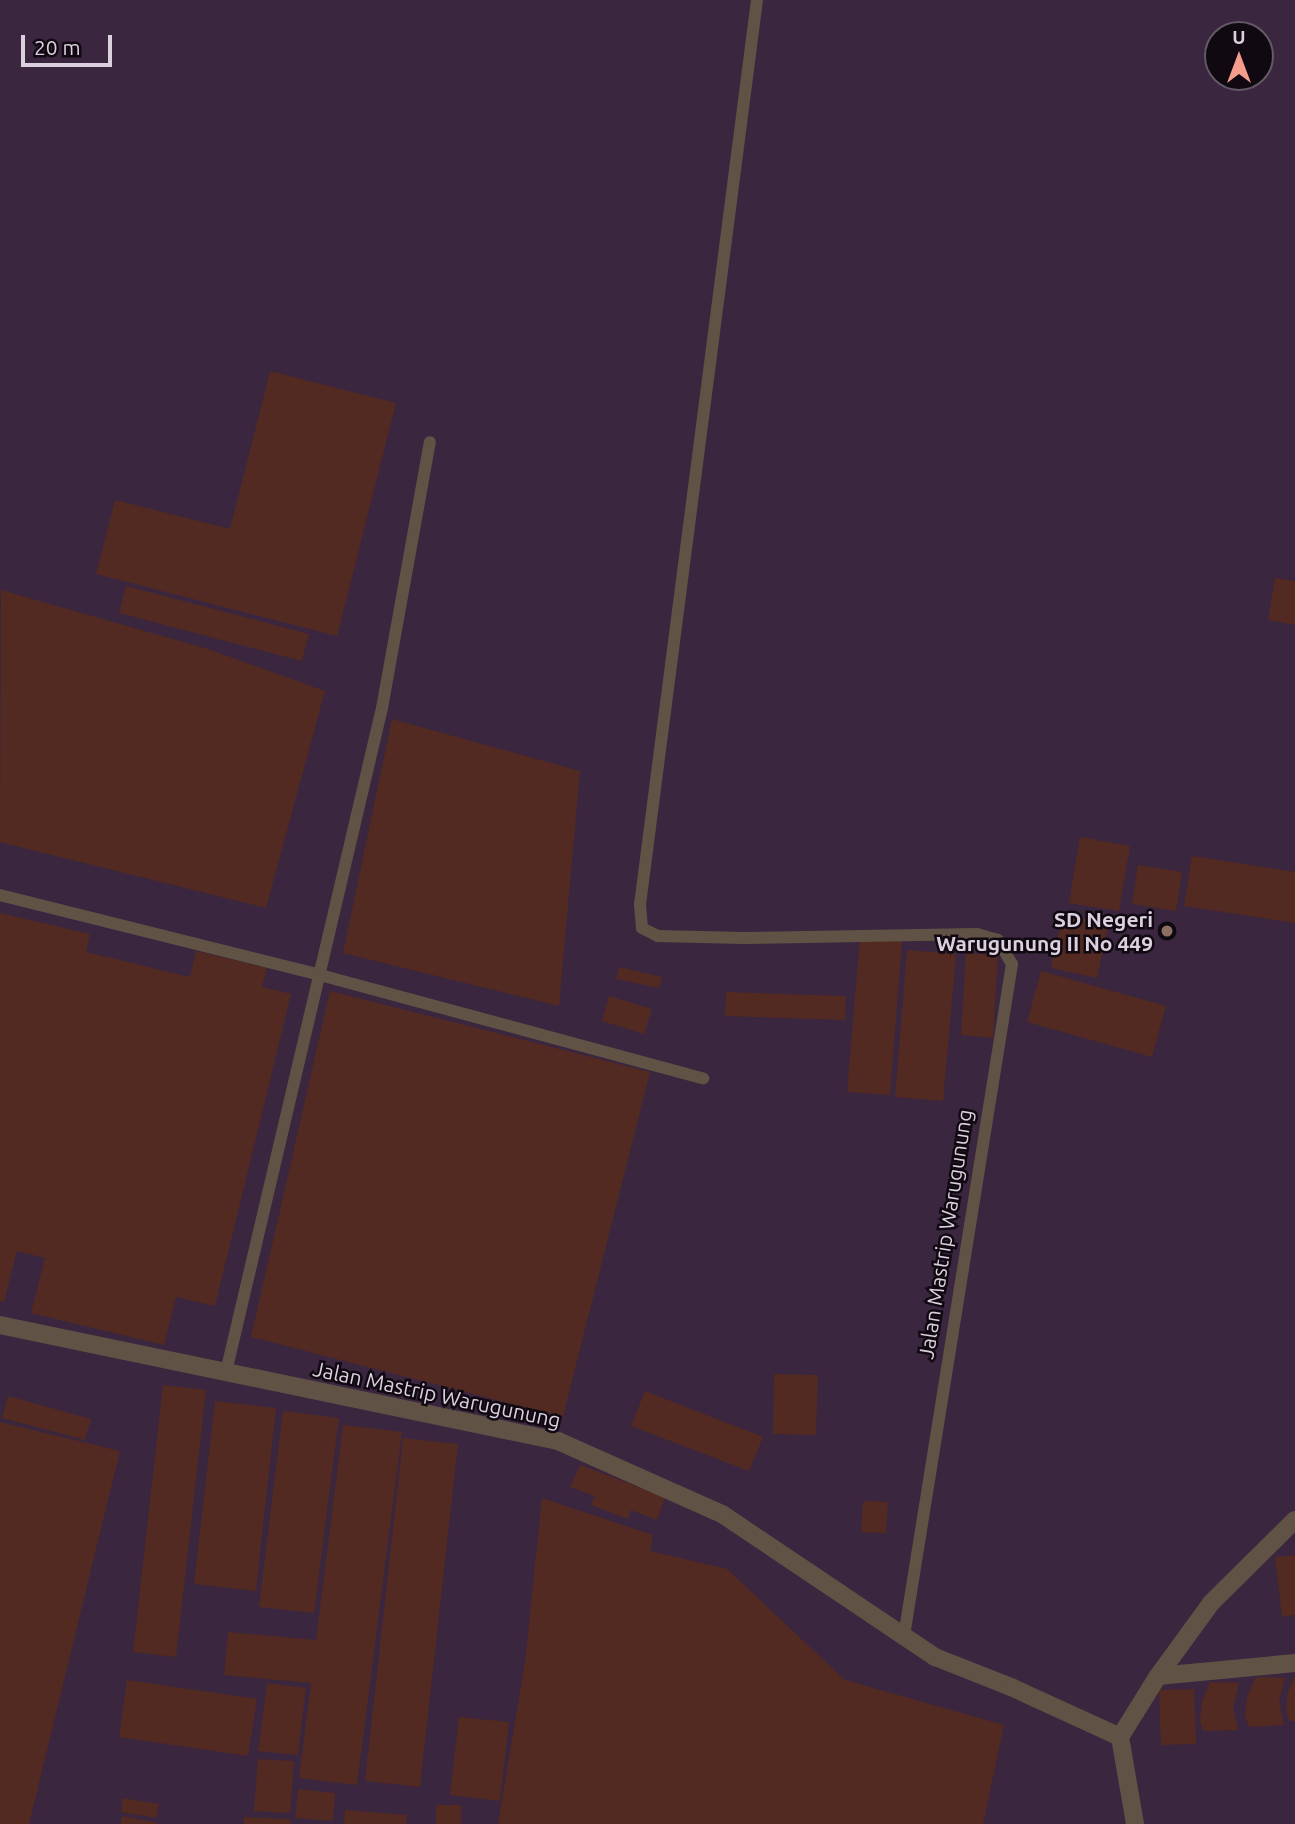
<!DOCTYPE html>
<html>
<head>
<meta charset="utf-8">
<style>
	body { margin:0 }
	#map { position:relative; width:1295px; height:1824px; overflow:hidden; background:#2c1c30; font-family:Ubuntu,sans-serif }
	div>[style] { position:absolute }
	.built>* { inset:0; background:#3a263f }
	.building>* { inset:0; background:#522a22 }
	.service>* { height:12px; margin:-6px; padding:0 6px; transform-origin:6px; border-radius:6px; background:#605345 }
	.minor>* { height:18px; margin:-9px; padding:0 9px; transform-origin:9px; border-radius:9px; background:#605345 }
	.dots>* { width:19px; height:19px; translate:-50% -50%; box-sizing:border-box; border:4px solid #100912; border-radius:50% }
	span { translate:-50% -50%; white-space:nowrap; text-align:center; line-height:1.15; -webkit-text-stroke:5px #100912; paint-order:stroke }
	.poi-label { font-size:21px; color:#dbd0dd; font-weight:700 }
	.right { translate:-100% -50%; text-align:right }
	.street-label { font-size:21px; color:#dbd0dd }
	.north { position:absolute; left:1204px; top:21px; width:70px; height:70px; box-sizing:border-box; background:#100912; border:2px solid #615963; border-radius:50%; rotate:0deg; font-size:19px; font-weight:700; line-height:28px; text-align:center; color:#dbd0dd }
	.north::after { content:''; display:block; margin:auto; width:24px; height:32px; background:#f49d8d; clip-path:polygon(50% 0,100% 100%,50% 72%,0 100%) }
	.scale { position:absolute; left:21px; top:35px; width:91px; height:32px; box-sizing:border-box; border:4px solid #dbd0dd; border-top:0; padding-left:9px; font-size:21px; line-height:24px; white-space:nowrap; color:#dbd0dd; -webkit-text-stroke:5px #100912; paint-order:stroke }
</style>
</head>
<body>
<div id="map">
	<div class="built">
		<i style="clip-path:polygon(evenodd,0 0,1295px 0,1295px 1824px,0 1824px,0 0,1218px 35px,1260px 35px,1260px 77px,1218px 77px,1218px 35px)"></i>
	</div>
	<div class="building">
		<i style="clip-path:polygon(270px 371px,396px 403px,337px 636px,96px 574px,115px 500px,230px 529px)"></i>
		<i style="clip-path:polygon(1275px 578px,1295px 581px,1295px 625px,1268px 620px)"></i>
		<i style="clip-path:polygon(126px 586px,309px 634px,302px 661px,119px 613px)"></i>
		<i style="clip-path:polygon(1px 590px,208px 649px,325px 691px,266px 908px,0 842px)"></i>
		<i style="clip-path:polygon(392px 719px,580px 771px,559px 1006px,343px 953px)"></i>
		<i style="clip-path:polygon(1080px 837px,1130px 846px,1119px 911px,1069px 903px)"></i>
		<i style="clip-path:polygon(1192px 856px,1295px 872px,1295px 923px,1184px 906px)"></i>
		<i style="clip-path:polygon(1138px 865px,1182px 872px,1176px 911px,1132px 904px)"></i>
		<i style="clip-path:polygon(0 913px,90px 934px,86px 952px,190px 977px,196px 951px,267px 968px,262px 987px,291px 994px,215px 1306px,176px 1297px,164px 1345px,31px 1313px,45px 1258px,17px 1251px,4px 1302px,0 1301px)"></i>
		<i style="clip-path:polygon(1063px 913px,1109px 923px,1097px 978px,1051px 968px)"></i>
		<i style="clip-path:polygon(860px 938px,902px 941px,890px 1095px,847px 1092px)"></i>
		<i style="clip-path:polygon(907px 950px,956px 954px,943px 1101px,895px 1097px)"></i>
		<i style="clip-path:polygon(966px 953px,998px 955px,993px 1038px,961px 1035px)"></i>
		<i style="clip-path:polygon(619px 967px,662px 977px,659px 988px,616px 979px)"></i>
		<i style="clip-path:polygon(1041px 971px,1166px 1006px,1152px 1057px,1027px 1022px)"></i>
		<i style="clip-path:polygon(330px 991px,650px 1072px,563px 1417px,251px 1337px)"></i>
		<i style="clip-path:polygon(726px 992px,846px 996px,845px 1020px,725px 1016px)"></i>
		<i style="clip-path:polygon(609px 996px,652px 1009px,644px 1034px,602px 1021px)"></i>
		<i style="clip-path:polygon(774px 1374px,818px 1375px,816px 1435px,773px 1434px)"></i>
		<i style="clip-path:polygon(163px 1385px,206px 1390px,176px 1657px,133px 1652px)"></i>
		<i style="clip-path:polygon(645px 1391px,763px 1437px,749px 1471px,631px 1426px)"></i>
		<i style="clip-path:polygon(8px 1396px,91px 1419px,85px 1440px,2px 1418px)"></i>
		<i style="clip-path:polygon(215px 1401px,276px 1408px,256px 1591px,194px 1584px)"></i>
		<i style="clip-path:polygon(283px 1411px,339px 1418px,314px 1613px,259px 1607px)"></i>
		<i style="clip-path:polygon(0 1422px,120px 1451px,29px 1824px,0 1824px)"></i>
		<i style="clip-path:polygon(343px 1425px,402px 1432px,357px 1785px,299px 1778px,311px 1683px,224px 1675px,228px 1632px,316px 1640px)"></i>
		<i style="clip-path:polygon(403px 1438px,458px 1444px,420px 1787px,365px 1781px)"></i>
		<i style="clip-path:polygon(580px 1465px,665px 1497px,657px 1520px,631px 1510px,628px 1519px,591px 1505px,595px 1496px,570px 1487px)"></i>
		<i style="clip-path:polygon(542px 1498px,653px 1535px,650px 1551px,727px 1569px,845px 1680px,1004px 1725px,983px 1824px,498px 1824px,525px 1662px)"></i>
		<i style="clip-path:polygon(863px 1501px,888px 1502px,886px 1533px,861px 1532px)"></i>
		<i style="clip-path:polygon(1295px 1555px,1295px 1615px,1282px 1617px,1275px 1557px)"></i>
		<i style="clip-path:polygon(1295px 1674px,1295px 1721px,1289px 1721px,1286px 1710px,1288px 1692px)"></i>
		<i style="clip-path:polygon(1256px 1677px,1285px 1678px,1279px 1702px,1284px 1725px,1249px 1727px,1245px 1716px,1247px 1697px)"></i>
		<i style="clip-path:polygon(127px 1680px,257px 1699px,248px 1756px,119px 1737px)"></i>
		<i style="clip-path:polygon(1210px 1682px,1239px 1683px,1233px 1707px,1238px 1730px,1203px 1731px,1200px 1720px,1202px 1702px)"></i>
		<i style="clip-path:polygon(267px 1683px,306px 1688px,298px 1755px,258px 1751px)"></i>
		<i style="clip-path:polygon(1194px 1689px,1196px 1744px,1161px 1745px,1159px 1690px)"></i>
		<i style="clip-path:polygon(459px 1717px,509px 1722px,500px 1801px,450px 1795px)"></i>
		<i style="clip-path:polygon(258px 1759px,294px 1761px,290px 1813px,254px 1811px)"></i>
		<i style="clip-path:polygon(298px 1789px,335px 1793px,333px 1821px,295px 1818px)"></i>
		<i style="clip-path:polygon(123px 1798px,159px 1804px,156px 1818px,121px 1812px)"></i>
		<i style="clip-path:polygon(436px 1805px,461px 1805px,461px 1824px,436px 1824px)"></i>
		<i style="clip-path:polygon(345px 1810px,407px 1815px,406px 1824px,344px 1824px)"></i>
		<i style="clip-path:polygon(122px 1816px,158px 1823px,158px 1824px,121px 1824px)"></i>
		<i style="clip-path:polygon(244px 1817px,290px 1819px,290px 1824px,244px 1824px)"></i>
	</div>
	<div class="service">
		<i style="left:757px;top:0;width:913px;rotate:97.37deg"></i>
		<i style="left:640px;top:905px;width:23px;rotate:85deg"></i>
		<i style="left:642px;top:928px;width:18px;rotate:27deg"></i>
		<i style="left:658px;top:936px;width:85px;rotate:1.3deg"></i>
		<i style="left:743px;top:938px;width:234px;rotate:-1deg"></i>
		<i style="left:977px;top:934px;width:22px;rotate:16deg"></i>
		<i style="left:998px;top:940px;width:28px;rotate:60deg"></i>
		<i style="left:1012px;top:964px;width:681px;rotate:99.13deg"></i>
		<i style="left:0;top:895px;width:330px;rotate:14deg"></i>
		<i style="left:320px;top:975px;width:397px;rotate:15.1deg"></i>
		<i style="left:226px;top:1372px;width:682px;rotate:-76.78deg"></i>
		<i style="left:382px;top:708px;width:270px;rotate:-79.8deg"></i>
	</div>
	<div class="minor">
		<i style="left:0;top:1325px;width:570px;rotate:11.74deg"></i>
		<i style="left:558px;top:1441px;width:180px;rotate:24deg"></i>
		<i style="left:722px;top:1514px;width:257px;rotate:33.9deg"></i>
		<i style="left:935px;top:1657px;width:82px;rotate:21.5deg"></i>
		<i style="left:1011px;top:1687px;width:120px;rotate:24.6deg"></i>
		<i style="left:1158px;top:1676px;width:138px;rotate:-5.4deg"></i>
		<i style="left:1120px;top:1737px;width:72px;rotate:-58.1deg"></i>
		<i style="left:1158px;top:1676px;width:90px;rotate:-54deg"></i>
		<i style="left:1211px;top:1603px;width:118px;rotate:-44.7deg"></i>
		<i style="left:1120px;top:1737px;width:88px;rotate:80.2deg"></i>
	</div>
	<div class="dots">
		<i style="left:1167px;top:931px;background:#8d6e63"></i>
	</div>
	<div class="poi-label">
		<span class="right" style="left:1153px;top:931px">SD Negeri<br>Warugunung II No 449</span>
	</div>
	<div class="street-label">
		<span style="left:945px;top:1234px;rotate:-81deg">Jalan Mastrip Warugunung</span>
		<span style="left:437px;top:1394px;rotate:12deg">Jalan Mastrip Warugunung</span>
	</div>
	<div class="north">U</div>
	<div class="scale">20 m</div>
</div>
</body>
</html>
